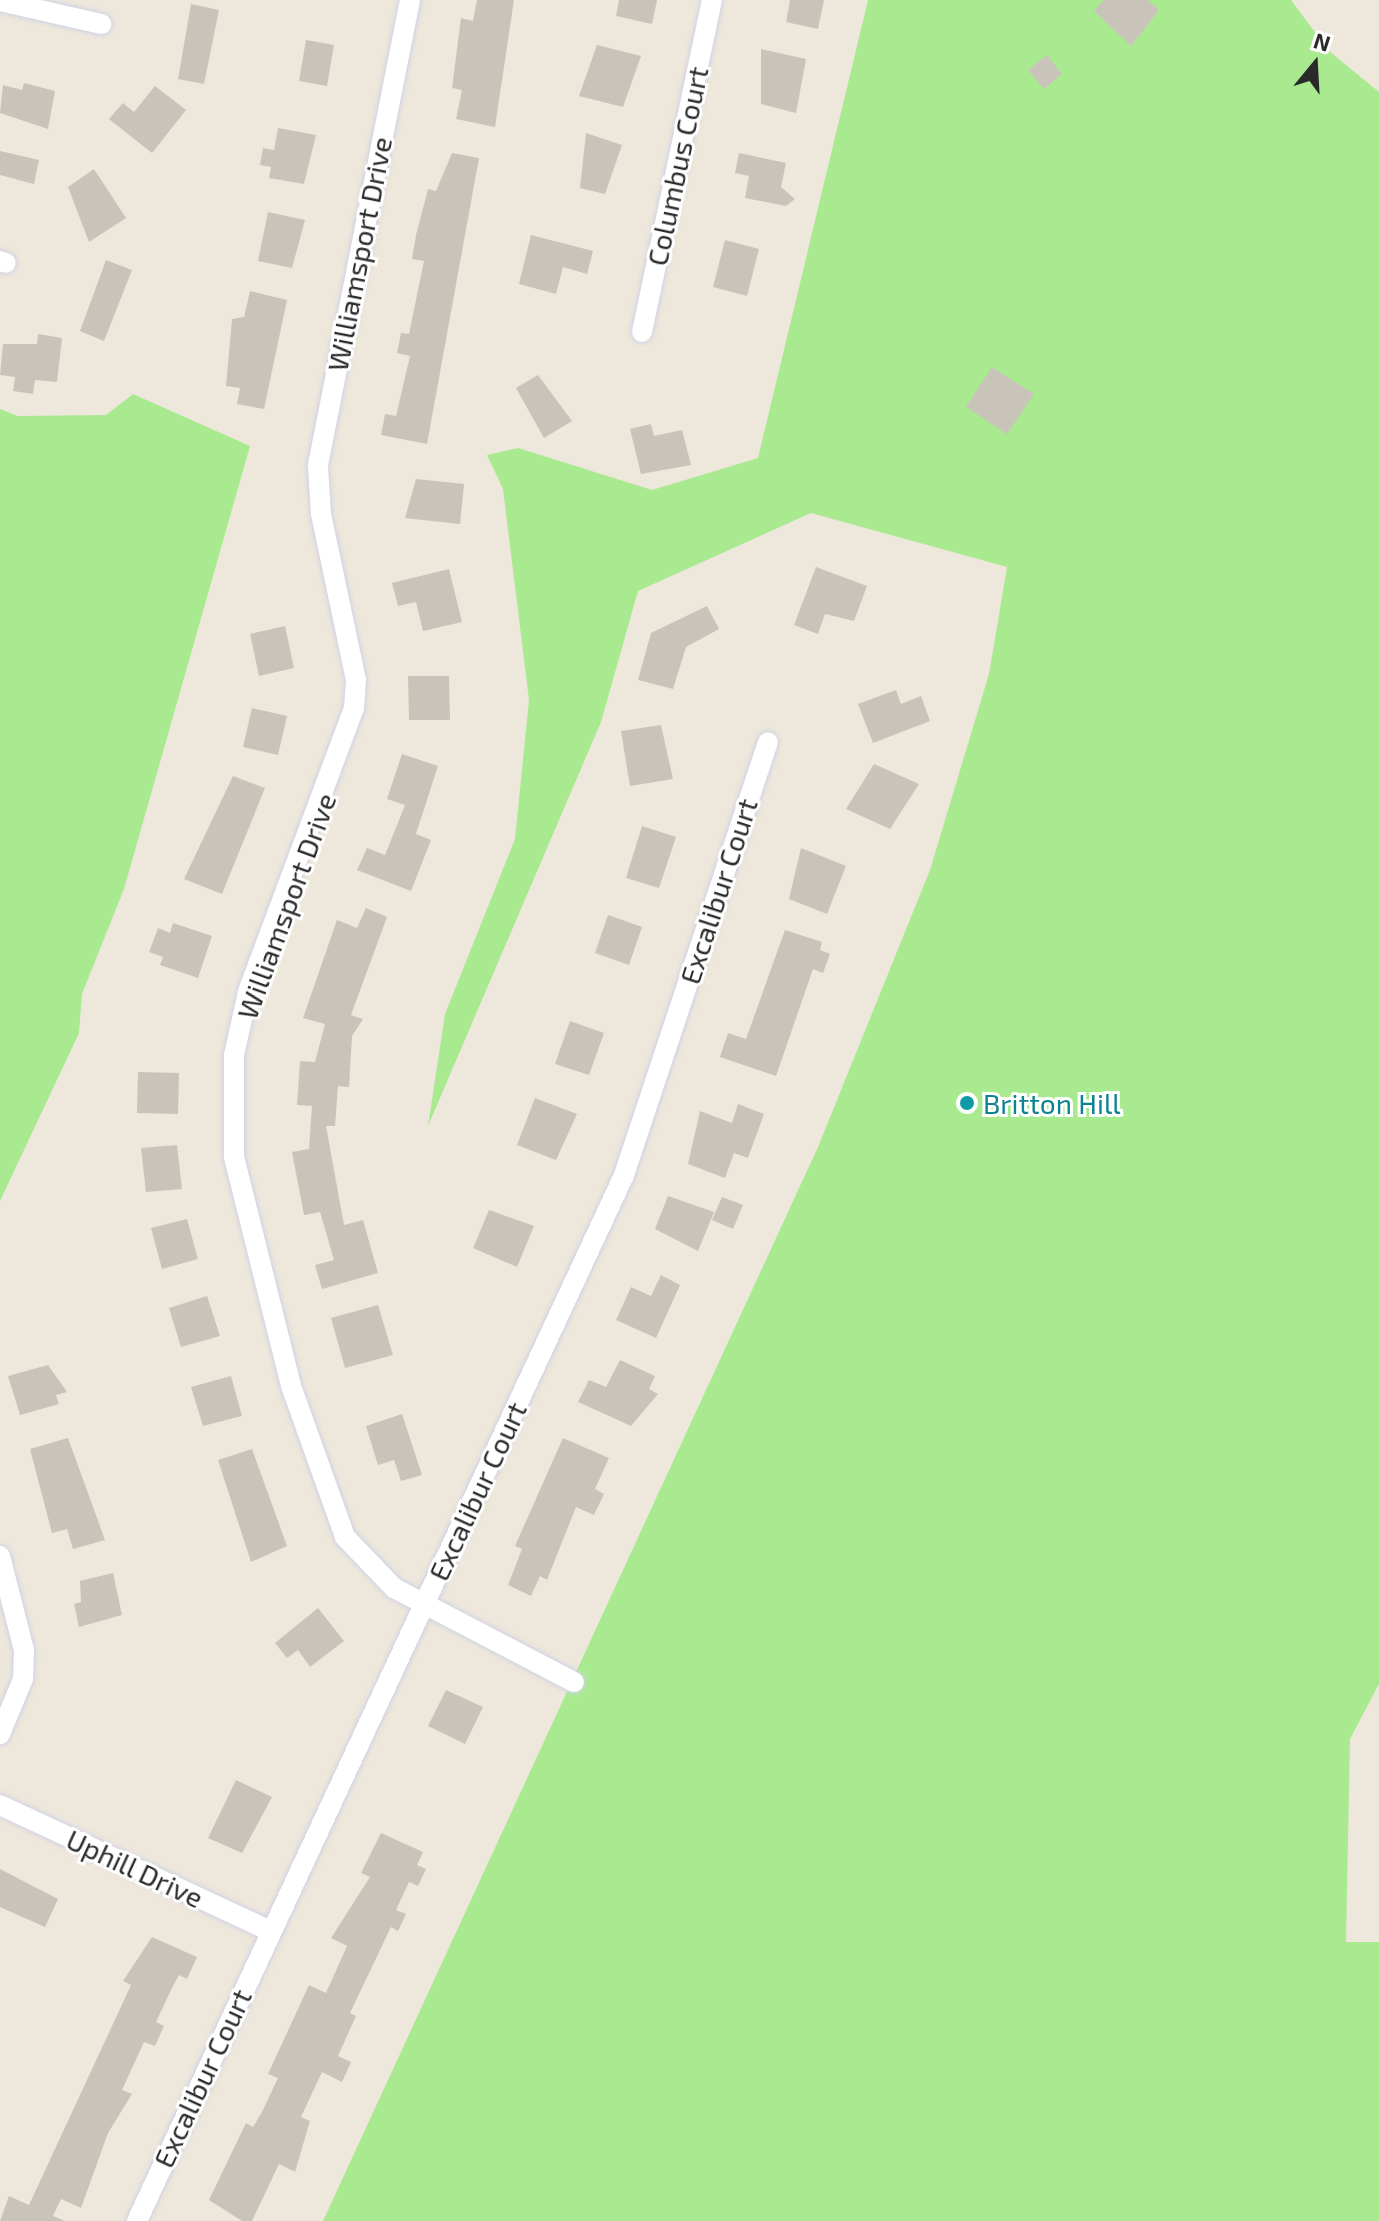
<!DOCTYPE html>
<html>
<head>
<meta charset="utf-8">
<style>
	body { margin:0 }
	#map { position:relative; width:1379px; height:2221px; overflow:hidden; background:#eee7db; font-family:"Exo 2",sans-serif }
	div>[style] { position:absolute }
	.green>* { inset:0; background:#a9ea91 }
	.building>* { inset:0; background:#c9c4ba }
	.roads { filter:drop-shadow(0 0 2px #d0d2e5) drop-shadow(0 0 2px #d0d2e5) }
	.street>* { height:20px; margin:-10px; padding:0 10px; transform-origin:10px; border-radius:10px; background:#fff }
	.dots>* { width:22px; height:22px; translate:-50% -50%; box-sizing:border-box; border:4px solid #fff; border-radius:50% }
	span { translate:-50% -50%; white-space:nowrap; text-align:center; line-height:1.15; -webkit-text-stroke:6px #fff; paint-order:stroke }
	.street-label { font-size:28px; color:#2a2a2a }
	.culture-label { font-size:28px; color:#0d838f }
	.left { translate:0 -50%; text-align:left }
	.north { position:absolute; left:1275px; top:24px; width:80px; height:80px; -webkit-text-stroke:6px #fff; paint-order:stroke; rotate:18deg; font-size:22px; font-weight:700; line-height:32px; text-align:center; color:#2a2a2a }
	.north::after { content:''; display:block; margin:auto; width:28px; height:36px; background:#2a2a2a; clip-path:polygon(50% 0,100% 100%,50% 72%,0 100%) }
</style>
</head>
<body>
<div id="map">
	<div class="green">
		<i style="clip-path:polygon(868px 0,1291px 0,1329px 51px,1379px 92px,1379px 1684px,1350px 1739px,1346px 1942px,1379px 1942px,1379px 2221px,323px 2221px,818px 1147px,930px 870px,989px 674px,1007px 567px,811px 513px,638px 591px,601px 722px,428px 1126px,445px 1014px,515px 839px,529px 700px,503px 489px,487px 455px,518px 448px,652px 490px,758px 458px)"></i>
		<i style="clip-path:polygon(133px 394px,250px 446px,124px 889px,82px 994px,79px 1033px,0 1201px,0 409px,18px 416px,106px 415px)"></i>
	</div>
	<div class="building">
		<i style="clip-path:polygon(477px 0,514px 0,495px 127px,456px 119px,462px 90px,452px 88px,461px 18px,473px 21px)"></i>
		<i style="clip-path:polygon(619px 0,657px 0,652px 24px,616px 16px)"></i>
		<i style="clip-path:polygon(790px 0,824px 0,818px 29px,786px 22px)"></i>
		<i style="clip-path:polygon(1104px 0,1148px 0,1159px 10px,1131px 46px,1094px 11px)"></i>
		<i style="clip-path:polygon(191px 4px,219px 10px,204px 84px,178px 79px)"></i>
		<i style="clip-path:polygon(306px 40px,334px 45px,327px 86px,299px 81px)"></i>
		<i style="clip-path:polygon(597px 45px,641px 56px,623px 107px,579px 96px)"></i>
		<i style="clip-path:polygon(761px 49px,806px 59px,796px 113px,761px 104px)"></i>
		<i style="clip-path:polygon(1047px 55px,1062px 74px,1044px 89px,1028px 70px)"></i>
		<i style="clip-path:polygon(24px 83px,55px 91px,48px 129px,0 113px,3px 85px,22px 90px)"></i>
		<i style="clip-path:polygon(155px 86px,186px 110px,152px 153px,109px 119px,123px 103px,134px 112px)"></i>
		<i style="clip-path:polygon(278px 128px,316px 135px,304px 184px,269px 178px,271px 167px,260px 165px,263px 148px,274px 150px)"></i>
		<i style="clip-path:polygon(586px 133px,622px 145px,605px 194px,580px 188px)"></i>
		<i style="clip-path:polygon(0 151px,39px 160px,34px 184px,0 175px)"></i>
		<i style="clip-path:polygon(452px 153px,479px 158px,427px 444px,381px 435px,385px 414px,396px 416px,410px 356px,397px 353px,401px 333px,409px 334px,424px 261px,412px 259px,416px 235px,428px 189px,436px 191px)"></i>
		<i style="clip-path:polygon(739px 153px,786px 163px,781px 187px,795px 199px,786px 206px,745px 198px,749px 176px,735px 173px)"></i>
		<i style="clip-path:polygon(94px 169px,126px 218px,89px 242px,68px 187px)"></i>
		<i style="clip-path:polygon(268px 212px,305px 220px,292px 268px,258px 261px)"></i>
		<i style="clip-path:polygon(531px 235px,593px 251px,587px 274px,563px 267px,556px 294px,519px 284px)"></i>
		<i style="clip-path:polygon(725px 240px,759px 249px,747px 296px,713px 287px)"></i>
		<i style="clip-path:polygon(106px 260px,132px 270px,104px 341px,80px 331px)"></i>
		<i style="clip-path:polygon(250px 291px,287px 300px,264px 409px,237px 404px,240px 388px,226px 386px,232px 319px,244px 317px)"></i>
		<i style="clip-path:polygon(38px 334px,62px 338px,57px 382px,35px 380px,33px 394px,13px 391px,15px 377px,0 375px,3px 344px,37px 344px)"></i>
		<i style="clip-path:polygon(992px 367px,1034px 394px,1007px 434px,966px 407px)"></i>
		<i style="clip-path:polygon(538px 375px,572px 421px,544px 438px,516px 388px)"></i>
		<i style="clip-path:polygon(651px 424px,654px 436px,682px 430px,691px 465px,641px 474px,630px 429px)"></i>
		<i style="clip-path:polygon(416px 479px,464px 484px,460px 524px,405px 518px)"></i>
		<i style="clip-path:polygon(816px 567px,867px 586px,854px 621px,825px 614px,818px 634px,794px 625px)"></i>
		<i style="clip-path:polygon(449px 569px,462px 622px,423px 631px,416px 602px,398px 606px,392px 583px)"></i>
		<i style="clip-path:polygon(707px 606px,719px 629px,686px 647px,673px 689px,638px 680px,651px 633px)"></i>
		<i style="clip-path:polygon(285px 626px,294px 668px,259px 676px,250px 634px)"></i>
		<i style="clip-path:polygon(408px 676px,449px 676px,450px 720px,409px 720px)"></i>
		<i style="clip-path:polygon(896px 690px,901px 704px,921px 696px,930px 721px,873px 743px,858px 704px)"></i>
		<i style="clip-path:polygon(252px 708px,287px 716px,278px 755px,243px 747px)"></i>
		<i style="clip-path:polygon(661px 725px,673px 779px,630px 786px,621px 731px)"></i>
		<i style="clip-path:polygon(402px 754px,438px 766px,416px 834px,431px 840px,411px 891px,357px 870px,367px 848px,385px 855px,405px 805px,387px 799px)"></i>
		<i style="clip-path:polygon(874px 764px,919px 784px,890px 829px,846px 809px)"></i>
		<i style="clip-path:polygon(233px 776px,265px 788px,222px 894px,184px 879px)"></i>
		<i style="clip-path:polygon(642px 826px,676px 837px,659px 888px,626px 878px)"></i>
		<i style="clip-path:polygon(801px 848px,846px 866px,827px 914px,789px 899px)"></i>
		<i style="clip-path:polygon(366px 908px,387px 917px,351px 1015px,363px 1019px,352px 1036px,349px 1087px,338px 1086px,335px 1126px,326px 1126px,344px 1225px,363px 1220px,378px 1273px,322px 1289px,315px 1265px,334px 1260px,320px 1212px,304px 1215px,292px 1152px,309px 1149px,312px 1106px,297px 1105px,300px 1061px,315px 1062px,325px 1024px,303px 1018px,337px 920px,357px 928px)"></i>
		<i style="clip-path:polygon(608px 915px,642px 927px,629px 965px,595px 953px)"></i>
		<i style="clip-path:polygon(173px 923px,212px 936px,198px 978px,160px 965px,163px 957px,149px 952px,158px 928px,170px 933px)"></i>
		<i style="clip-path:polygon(785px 930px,822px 942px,820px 950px,830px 954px,823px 973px,813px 969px,776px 1076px,720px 1057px,728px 1033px,746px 1039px)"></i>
		<i style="clip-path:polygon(570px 1021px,604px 1033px,589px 1075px,555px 1064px)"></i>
		<i style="clip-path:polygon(138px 1072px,179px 1073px,178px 1114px,137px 1113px)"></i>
		<i style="clip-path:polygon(535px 1098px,577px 1114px,556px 1160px,517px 1145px)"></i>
		<i style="clip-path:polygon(738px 1104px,764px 1114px,748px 1158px,734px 1153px,725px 1178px,688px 1164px,700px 1111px,732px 1123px)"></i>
		<i style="clip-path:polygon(177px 1145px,182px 1189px,146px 1192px,141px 1148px)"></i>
		<i style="clip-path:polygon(668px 1196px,714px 1212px,698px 1251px,655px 1229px)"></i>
		<i style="clip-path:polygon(722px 1197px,743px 1205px,733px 1229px,712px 1220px)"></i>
		<i style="clip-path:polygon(489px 1210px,534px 1226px,517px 1267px,473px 1248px)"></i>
		<i style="clip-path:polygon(187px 1219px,198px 1259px,162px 1269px,151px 1228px)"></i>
		<i style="clip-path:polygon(661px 1275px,680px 1285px,656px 1338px,616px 1320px,631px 1287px,651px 1296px)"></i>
		<i style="clip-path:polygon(207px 1296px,220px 1336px,181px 1347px,169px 1308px)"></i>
		<i style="clip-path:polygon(378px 1305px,393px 1355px,345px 1368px,331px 1318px)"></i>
		<i style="clip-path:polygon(620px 1360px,655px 1376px,649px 1389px,658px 1394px,631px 1426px,578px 1402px,589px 1380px,606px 1387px)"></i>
		<i style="clip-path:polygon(48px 1365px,67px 1392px,56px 1395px,59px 1404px,20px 1415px,8px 1376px)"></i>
		<i style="clip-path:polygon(231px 1376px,242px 1416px,203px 1426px,191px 1387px)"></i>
		<i style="clip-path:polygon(402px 1414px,422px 1475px,401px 1481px,394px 1460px,378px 1465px,366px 1426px)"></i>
		<i style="clip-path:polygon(68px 1438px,105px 1540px,73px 1549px,67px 1529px,52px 1533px,30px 1449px)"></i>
		<i style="clip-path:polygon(563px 1438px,609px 1458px,595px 1489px,604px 1494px,594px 1515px,576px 1507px,547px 1580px,540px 1576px,531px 1596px,508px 1585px,522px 1549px,515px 1546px)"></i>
		<i style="clip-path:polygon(252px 1449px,287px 1546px,251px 1562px,218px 1460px)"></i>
		<i style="clip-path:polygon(113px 1573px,122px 1615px,79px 1627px,74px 1604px,81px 1602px,80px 1581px)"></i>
		<i style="clip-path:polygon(318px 1608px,344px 1641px,310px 1667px,298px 1650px,287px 1658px,275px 1643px)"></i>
		<i style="clip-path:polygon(446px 1690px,483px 1707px,465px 1744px,428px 1726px)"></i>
		<i style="clip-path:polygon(236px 1780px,272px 1797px,242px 1853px,208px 1838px)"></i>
		<i style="clip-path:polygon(381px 1833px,423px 1852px,417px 1865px,426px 1869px,418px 1886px,409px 1882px,396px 1910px,406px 1914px,398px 1931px,391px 1927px,350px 2013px,356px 2016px,338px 2056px,351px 2062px,342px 2082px,322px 2072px,301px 2117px,310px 2121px,295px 2172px,279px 2164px,252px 2221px,242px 2221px,209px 2200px,246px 2123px,253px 2127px,262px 2112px,278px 2078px,268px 2074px,309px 1985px,326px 1993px,347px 1946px,331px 1938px,370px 1877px,361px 1873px)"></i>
		<i style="clip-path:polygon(0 1869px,58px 1899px,45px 1927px,0 1907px)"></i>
		<i style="clip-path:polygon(152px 1937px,197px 1957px,187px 1979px,179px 1975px,171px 1990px,156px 2022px,164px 2026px,155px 2046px,144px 2042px,122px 2090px,132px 2094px,108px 2133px,81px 2208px,61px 2199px,53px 2216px,65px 2221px,0 2221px,9px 2196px,29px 2205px,131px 1985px,123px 1981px)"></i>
	</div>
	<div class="roads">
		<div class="street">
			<i style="left:410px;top:0;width:475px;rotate:101.2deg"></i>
			<i style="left:318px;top:466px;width:48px;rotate:86.4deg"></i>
			<i style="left:321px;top:514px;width:170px;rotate:78.1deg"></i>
			<i style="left:356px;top:680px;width:28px;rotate:94deg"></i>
			<i style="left:354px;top:708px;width:303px;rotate:110.5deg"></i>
			<i style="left:248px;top:992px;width:65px;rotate:102.5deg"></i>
			<i style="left:234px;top:1055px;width:102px;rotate:90deg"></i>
			<i style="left:234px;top:1157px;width:236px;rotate:76deg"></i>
			<i style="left:291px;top:1386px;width:160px;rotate:70.3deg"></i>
			<i style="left:345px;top:1537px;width:71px;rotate:46.1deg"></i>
			<i style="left:394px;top:1588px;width:203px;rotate:27.6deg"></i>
			<i style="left:0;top:1px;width:104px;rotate:12.8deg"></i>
			<i style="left:0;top:261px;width:6px;rotate:18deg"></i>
			<i style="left:642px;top:332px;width:339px;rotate:-78.1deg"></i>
			<i style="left:0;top:1556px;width:97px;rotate:75.7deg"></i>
			<i style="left:24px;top:1650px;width:29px;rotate:92deg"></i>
			<i style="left:23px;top:1679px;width:60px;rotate:112.7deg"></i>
			<i style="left:0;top:1805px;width:298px;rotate:25deg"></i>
			<i style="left:137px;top:2221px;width:1154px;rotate:-65.03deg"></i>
			<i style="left:624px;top:1175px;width:456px;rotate:-71.6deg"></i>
		</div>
	</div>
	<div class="dots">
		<i style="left:967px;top:1103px;background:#0f9aa8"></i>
	</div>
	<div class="street-label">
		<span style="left:677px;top:166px;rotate:-78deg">Columbus Court</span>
		<span style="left:359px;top:254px;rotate:-79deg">Williamsport Drive</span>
		<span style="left:718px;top:891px;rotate:-72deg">Excalibur Court</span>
		<span style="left:286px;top:906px;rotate:-70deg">Williamsport Drive</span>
		<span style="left:477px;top:1491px;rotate:-65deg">Excalibur Court</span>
		<span style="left:135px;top:1868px;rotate:25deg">Uphill Drive</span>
		<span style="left:202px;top:2078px;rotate:-65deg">Excalibur Court</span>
	</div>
	<div class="culture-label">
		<span class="left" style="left:983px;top:1103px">Britton Hill</span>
	</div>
	<div class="north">N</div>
</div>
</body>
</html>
